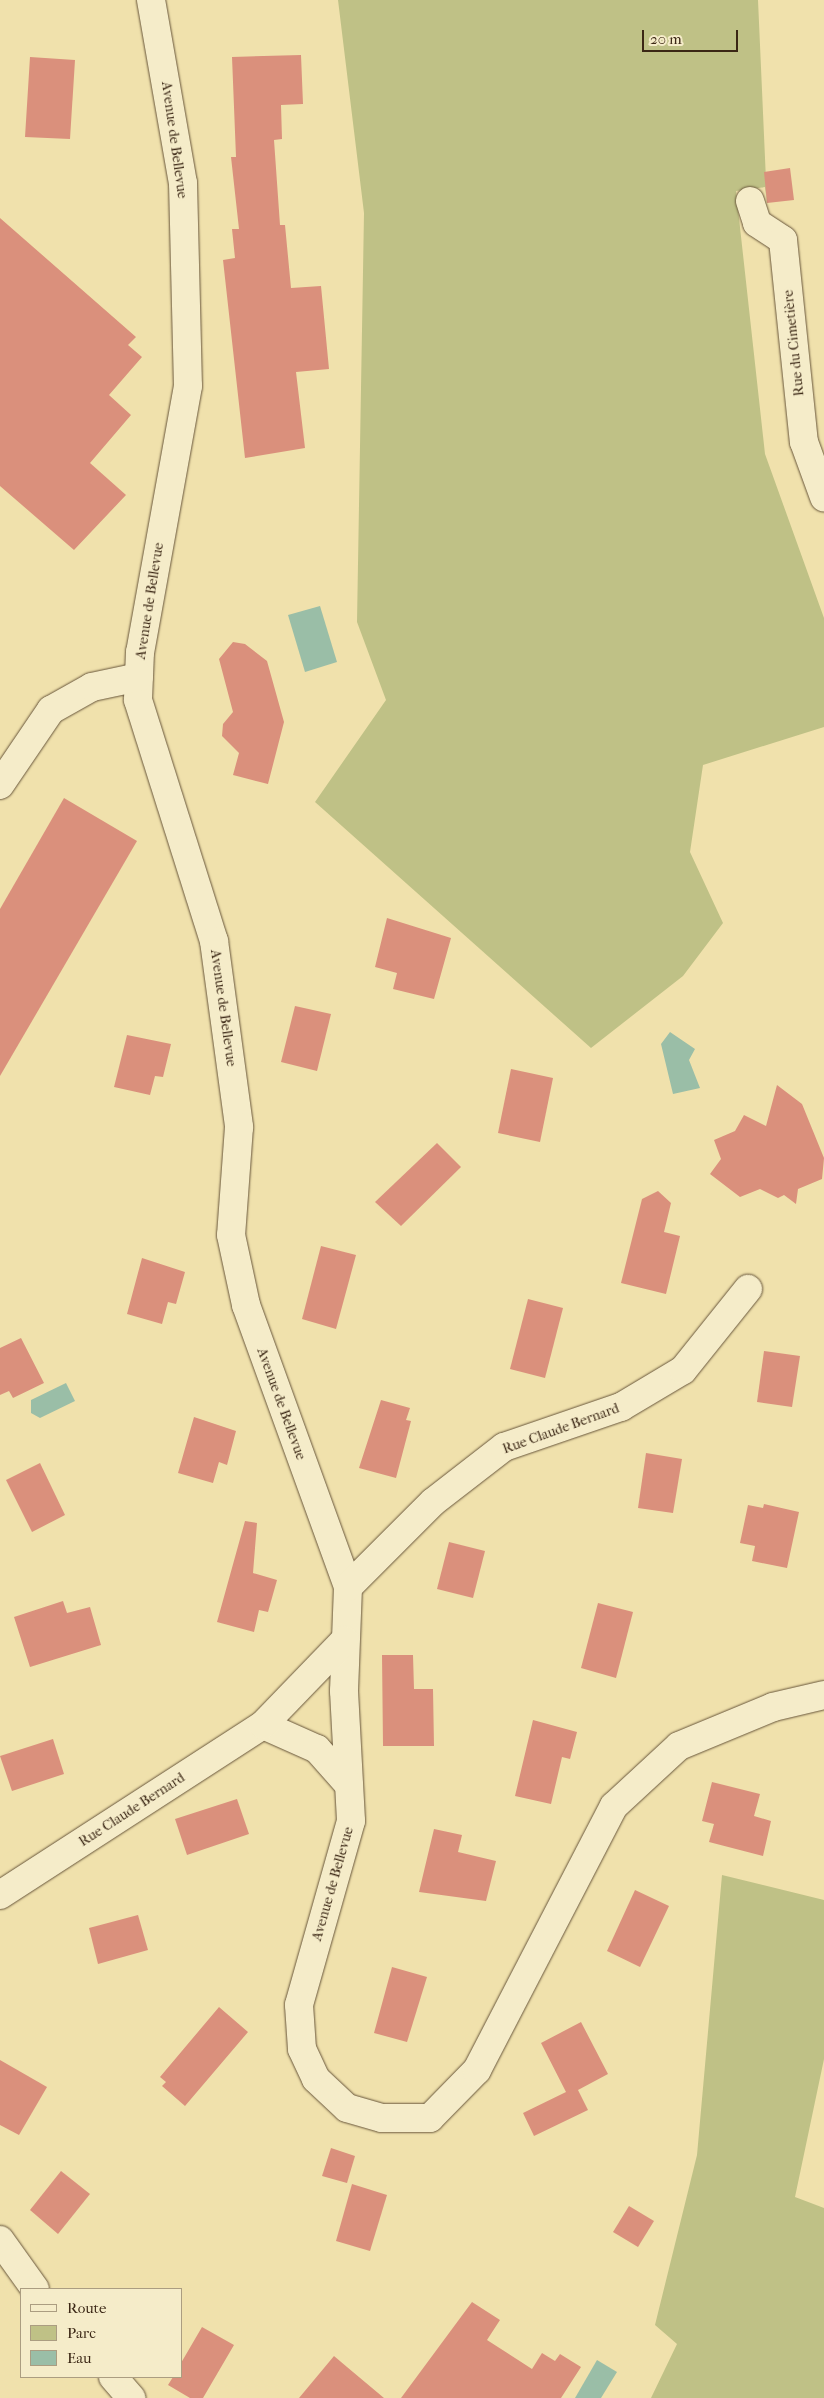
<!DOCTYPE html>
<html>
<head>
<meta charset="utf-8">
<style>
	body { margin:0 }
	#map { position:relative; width:824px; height:2398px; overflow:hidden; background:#f0e1ac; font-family:"IM FELL French Canon",serif }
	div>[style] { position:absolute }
	.green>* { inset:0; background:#bfc186 }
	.water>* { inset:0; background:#9abea7 }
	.building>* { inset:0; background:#da907c }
	.roads { filter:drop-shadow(0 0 1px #68563b) drop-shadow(0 0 1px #68563b) }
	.minor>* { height:28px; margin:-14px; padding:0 14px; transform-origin:14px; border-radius:14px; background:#f5ecc9 }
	span { translate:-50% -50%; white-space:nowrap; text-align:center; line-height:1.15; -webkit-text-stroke:4px #f5ecc9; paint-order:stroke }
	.street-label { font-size:14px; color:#3b2715 }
	.legend { position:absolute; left:20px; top:2288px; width:162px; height:90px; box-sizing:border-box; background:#f5ecc9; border:1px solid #ab9d81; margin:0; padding:6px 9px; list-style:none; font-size:15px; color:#3b2715 }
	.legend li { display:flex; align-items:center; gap:10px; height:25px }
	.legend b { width:25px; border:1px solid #ab9d81 }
	.scale { position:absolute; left:642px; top:30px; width:96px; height:22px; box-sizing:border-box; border:2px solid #3b2715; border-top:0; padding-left:6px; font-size:15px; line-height:18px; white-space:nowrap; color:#3b2715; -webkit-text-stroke:4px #f5ecc9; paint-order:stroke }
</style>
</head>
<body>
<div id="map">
	<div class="green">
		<i style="clip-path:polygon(338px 0,758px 0,767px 203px,765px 187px,736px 191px,765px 454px,824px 618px,824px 727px,703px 765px,690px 852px,723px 923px,683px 976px,591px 1048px,315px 802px,386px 700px,357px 622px,364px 213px)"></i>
		<i style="clip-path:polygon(722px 1875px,824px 1900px,824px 2059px,795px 2197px,824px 2208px,824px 2398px,651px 2398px,677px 2344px,655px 2325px,697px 2155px)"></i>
	</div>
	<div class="water">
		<i style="clip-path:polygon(320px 606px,337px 662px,305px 672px,288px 615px)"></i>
		<i style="clip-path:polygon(670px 1032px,695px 1049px,689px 1060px,700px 1088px,673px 1094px,661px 1044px)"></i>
		<i style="clip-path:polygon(66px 1383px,75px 1401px,40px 1418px,31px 1413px,31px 1400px)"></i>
		<i style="clip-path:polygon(597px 2360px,617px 2372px,601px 2398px,575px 2398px)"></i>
	</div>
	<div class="building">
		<i style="clip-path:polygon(301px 55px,303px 104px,281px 105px,282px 139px,274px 140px,280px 225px,285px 225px,291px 288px,321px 286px,329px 369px,296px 372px,305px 448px,245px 458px,223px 260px,235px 258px,232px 229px,239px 229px,231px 157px,236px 157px,232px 57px)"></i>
		<i style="clip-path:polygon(30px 57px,75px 60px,70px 139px,25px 137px)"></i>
		<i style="clip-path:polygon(790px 168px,794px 200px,767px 203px,764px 172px)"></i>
		<i style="clip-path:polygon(0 218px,136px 337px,128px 345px,142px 357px,109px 395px,131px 415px,90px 463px,126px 495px,74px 550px,0 486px)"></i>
		<i style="clip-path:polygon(233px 642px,245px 644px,267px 661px,284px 722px,268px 784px,233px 775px,239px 753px,222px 736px,223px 724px,233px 712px,219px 659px)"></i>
		<i style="clip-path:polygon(64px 798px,137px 841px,0 1076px,0 909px)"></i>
		<i style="clip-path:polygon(387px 918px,451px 938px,434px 999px,393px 989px,397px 973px,375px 967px)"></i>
		<i style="clip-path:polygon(295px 1006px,331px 1014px,317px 1071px,281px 1062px)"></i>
		<i style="clip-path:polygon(127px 1035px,171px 1044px,163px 1077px,155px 1076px,150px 1095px,114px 1087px)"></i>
		<i style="clip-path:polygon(511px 1069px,553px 1078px,540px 1142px,498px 1133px)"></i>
		<i style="clip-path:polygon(777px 1085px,802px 1104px,824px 1158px,822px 1179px,798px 1189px,796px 1204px,784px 1195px,778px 1198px,760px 1189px,740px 1197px,710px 1174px,721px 1159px,714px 1140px,735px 1131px,744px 1115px,766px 1126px)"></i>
		<i style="clip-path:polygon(437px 1143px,461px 1167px,401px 1226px,375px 1202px)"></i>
		<i style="clip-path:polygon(658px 1191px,671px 1203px,664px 1232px,680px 1236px,666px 1294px,621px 1283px,642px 1199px)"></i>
		<i style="clip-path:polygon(321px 1246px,356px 1255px,336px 1329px,302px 1319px)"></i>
		<i style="clip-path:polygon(142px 1258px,185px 1272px,176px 1304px,168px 1302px,162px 1324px,127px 1314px)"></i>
		<i style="clip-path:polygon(528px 1299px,563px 1308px,545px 1378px,510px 1369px)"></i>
		<i style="clip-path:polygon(21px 1338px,44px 1383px,13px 1398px,9px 1391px,0 1395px,0 1348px)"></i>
		<i style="clip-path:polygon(764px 1351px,800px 1356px,792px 1407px,757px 1402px)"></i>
		<i style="clip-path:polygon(381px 1400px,410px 1408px,406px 1420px,411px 1421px,396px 1478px,359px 1468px)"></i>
		<i style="clip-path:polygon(194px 1417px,236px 1431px,227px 1465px,219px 1462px,213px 1483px,178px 1473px)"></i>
		<i style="clip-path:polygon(646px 1453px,682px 1459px,673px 1513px,638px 1508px)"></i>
		<i style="clip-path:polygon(40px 1463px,65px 1515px,32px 1532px,6px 1480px)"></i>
		<i style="clip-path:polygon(764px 1504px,799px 1512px,787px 1568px,752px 1561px,755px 1546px,740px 1543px,748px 1505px,763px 1508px)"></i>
		<i style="clip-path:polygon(245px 1521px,257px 1523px,253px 1573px,277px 1580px,268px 1612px,259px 1610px,254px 1632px,217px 1622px)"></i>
		<i style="clip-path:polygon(449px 1542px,485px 1551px,473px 1598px,437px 1589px)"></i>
		<i style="clip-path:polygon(63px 1601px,67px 1613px,90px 1607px,101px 1645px,30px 1667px,14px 1617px)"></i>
		<i style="clip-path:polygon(598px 1603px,633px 1612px,616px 1678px,581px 1668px)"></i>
		<i style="clip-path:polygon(382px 1655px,413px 1655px,414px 1689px,433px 1689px,434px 1746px,383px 1746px)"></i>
		<i style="clip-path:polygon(533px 1720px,577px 1732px,570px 1759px,562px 1757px,551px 1804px,515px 1796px)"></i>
		<i style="clip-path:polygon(53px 1739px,64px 1774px,12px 1791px,0 1756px)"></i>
		<i style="clip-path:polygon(712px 1782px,760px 1794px,754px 1816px,771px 1821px,763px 1856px,709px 1842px,714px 1824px,702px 1821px)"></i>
		<i style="clip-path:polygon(237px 1799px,249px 1834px,187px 1855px,175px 1819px)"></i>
		<i style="clip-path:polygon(434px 1829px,462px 1835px,458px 1852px,496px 1861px,486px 1901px,419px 1892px)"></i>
		<i style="clip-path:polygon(635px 1890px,669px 1906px,640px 1967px,607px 1951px)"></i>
		<i style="clip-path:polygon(138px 1915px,148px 1950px,98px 1964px,89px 1928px)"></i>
		<i style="clip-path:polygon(392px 1967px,427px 1977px,407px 2042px,374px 2033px)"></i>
		<i style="clip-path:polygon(219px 2007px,248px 2032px,185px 2106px,162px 2086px,166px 2082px,160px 2077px)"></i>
		<i style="clip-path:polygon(581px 2022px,608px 2074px,578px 2090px,588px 2110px,534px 2136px,523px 2113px,566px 2092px,541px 2043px)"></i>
		<i style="clip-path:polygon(0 2060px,47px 2087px,19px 2135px,0 2125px)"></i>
		<i style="clip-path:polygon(331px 2148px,355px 2156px,347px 2183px,322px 2176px)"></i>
		<i style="clip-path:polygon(61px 2171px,90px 2194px,58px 2234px,30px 2210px)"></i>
		<i style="clip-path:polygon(352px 2184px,387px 2195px,370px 2251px,336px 2241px)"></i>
		<i style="clip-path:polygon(629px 2206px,654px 2221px,638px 2247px,613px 2232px)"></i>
		<i style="clip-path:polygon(472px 2302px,500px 2320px,487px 2340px,532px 2369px,542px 2353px,555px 2361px,560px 2354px,581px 2367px,561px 2398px,401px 2398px)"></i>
		<i style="clip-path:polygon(202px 2327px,234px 2345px,203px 2398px,190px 2398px,168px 2385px,173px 2377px,181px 2377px,181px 2363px)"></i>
		<i style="clip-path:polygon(334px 2356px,347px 2367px,384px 2398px,299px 2398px)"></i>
	</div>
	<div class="roads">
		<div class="minor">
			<i style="left:151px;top:0;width:186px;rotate:80.1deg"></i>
			<i style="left:183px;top:183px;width:203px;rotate:88.6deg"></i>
			<i style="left:188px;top:386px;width:270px;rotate:100.2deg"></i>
			<i style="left:140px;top:652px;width:48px;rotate:92.4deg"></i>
			<i style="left:138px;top:700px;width:253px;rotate:72.5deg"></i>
			<i style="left:214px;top:941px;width:188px;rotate:82.3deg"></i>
			<i style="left:239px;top:1127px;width:108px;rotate:94.2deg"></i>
			<i style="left:231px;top:1235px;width:72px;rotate:77.9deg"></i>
			<i style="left:246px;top:1305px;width:300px;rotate:70.1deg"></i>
			<i style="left:348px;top:1587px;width:104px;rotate:92.2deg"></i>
			<i style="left:344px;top:1691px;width:130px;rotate:86.9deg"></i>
			<i style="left:351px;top:1821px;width:191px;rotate:105.8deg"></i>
			<i style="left:299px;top:2005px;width:44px;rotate:86.1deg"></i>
			<i style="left:302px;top:2049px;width:33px;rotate:65deg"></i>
			<i style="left:316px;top:2079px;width:42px;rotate:43.1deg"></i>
			<i style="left:347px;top:2108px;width:36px;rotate:16deg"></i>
			<i style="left:382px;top:2118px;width:48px"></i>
			<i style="left:430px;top:2118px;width:67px;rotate:-45.6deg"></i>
			<i style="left:477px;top:2070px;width:297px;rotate:-62.6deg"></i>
			<i style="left:614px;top:1806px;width:88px;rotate:-42.7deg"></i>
			<i style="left:679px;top:1746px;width:102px;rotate:-22.5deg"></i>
			<i style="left:773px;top:1707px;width:52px;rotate:-13.2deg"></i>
			<i style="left:750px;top:201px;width:23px;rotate:72deg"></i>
			<i style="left:757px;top:223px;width:31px;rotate:33deg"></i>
			<i style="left:783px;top:240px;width:203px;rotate:84.1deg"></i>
			<i style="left:804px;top:442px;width:59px;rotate:70deg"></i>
			<i style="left:0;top:785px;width:91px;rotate:-55.8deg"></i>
			<i style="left:51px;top:710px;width:47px;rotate:-29.3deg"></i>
			<i style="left:92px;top:687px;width:48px;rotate:-12deg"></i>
			<i style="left:348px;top:1587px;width:120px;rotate:-45deg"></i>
			<i style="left:433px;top:1502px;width:90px;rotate:-37.8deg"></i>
			<i style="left:504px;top:1447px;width:124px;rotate:-18.9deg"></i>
			<i style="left:621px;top:1407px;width:72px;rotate:-30.8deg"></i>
			<i style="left:683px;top:1370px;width:104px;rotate:-51.3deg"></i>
			<i style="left:263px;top:1725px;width:59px;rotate:24deg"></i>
			<i style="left:317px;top:1749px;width:48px;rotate:48.4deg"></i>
			<i style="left:0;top:1895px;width:313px;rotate:-32.9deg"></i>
			<i style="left:263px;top:1725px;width:118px;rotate:-46deg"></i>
			<i style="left:0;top:2240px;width:60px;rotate:54.5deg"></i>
			<i style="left:113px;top:2377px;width:28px;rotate:49deg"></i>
		</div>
	</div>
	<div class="street-label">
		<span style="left:174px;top:140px;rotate:82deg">Avenue de Bellevue</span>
		<span style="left:794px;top:343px;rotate:-96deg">Rue du Cimetière</span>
		<span style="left:150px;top:601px;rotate:-81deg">Avenue de Bellevue</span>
		<span style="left:223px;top:1008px;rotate:82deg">Avenue de Bellevue</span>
		<span style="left:281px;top:1404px;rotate:70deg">Avenue de Bellevue</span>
		<span style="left:561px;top:1429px;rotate:-20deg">Rue Claude Bernard</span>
		<span style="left:132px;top:1810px;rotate:-33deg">Rue Claude Bernard</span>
		<span style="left:333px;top:1884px;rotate:-74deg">Avenue de Bellevue</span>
	</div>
	<ul class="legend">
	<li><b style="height:6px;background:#f5ecc9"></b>Route</li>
	<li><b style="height:14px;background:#bfc186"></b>Parc</li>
	<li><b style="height:14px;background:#9abea7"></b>Eau</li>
	</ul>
	<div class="scale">20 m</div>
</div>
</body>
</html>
